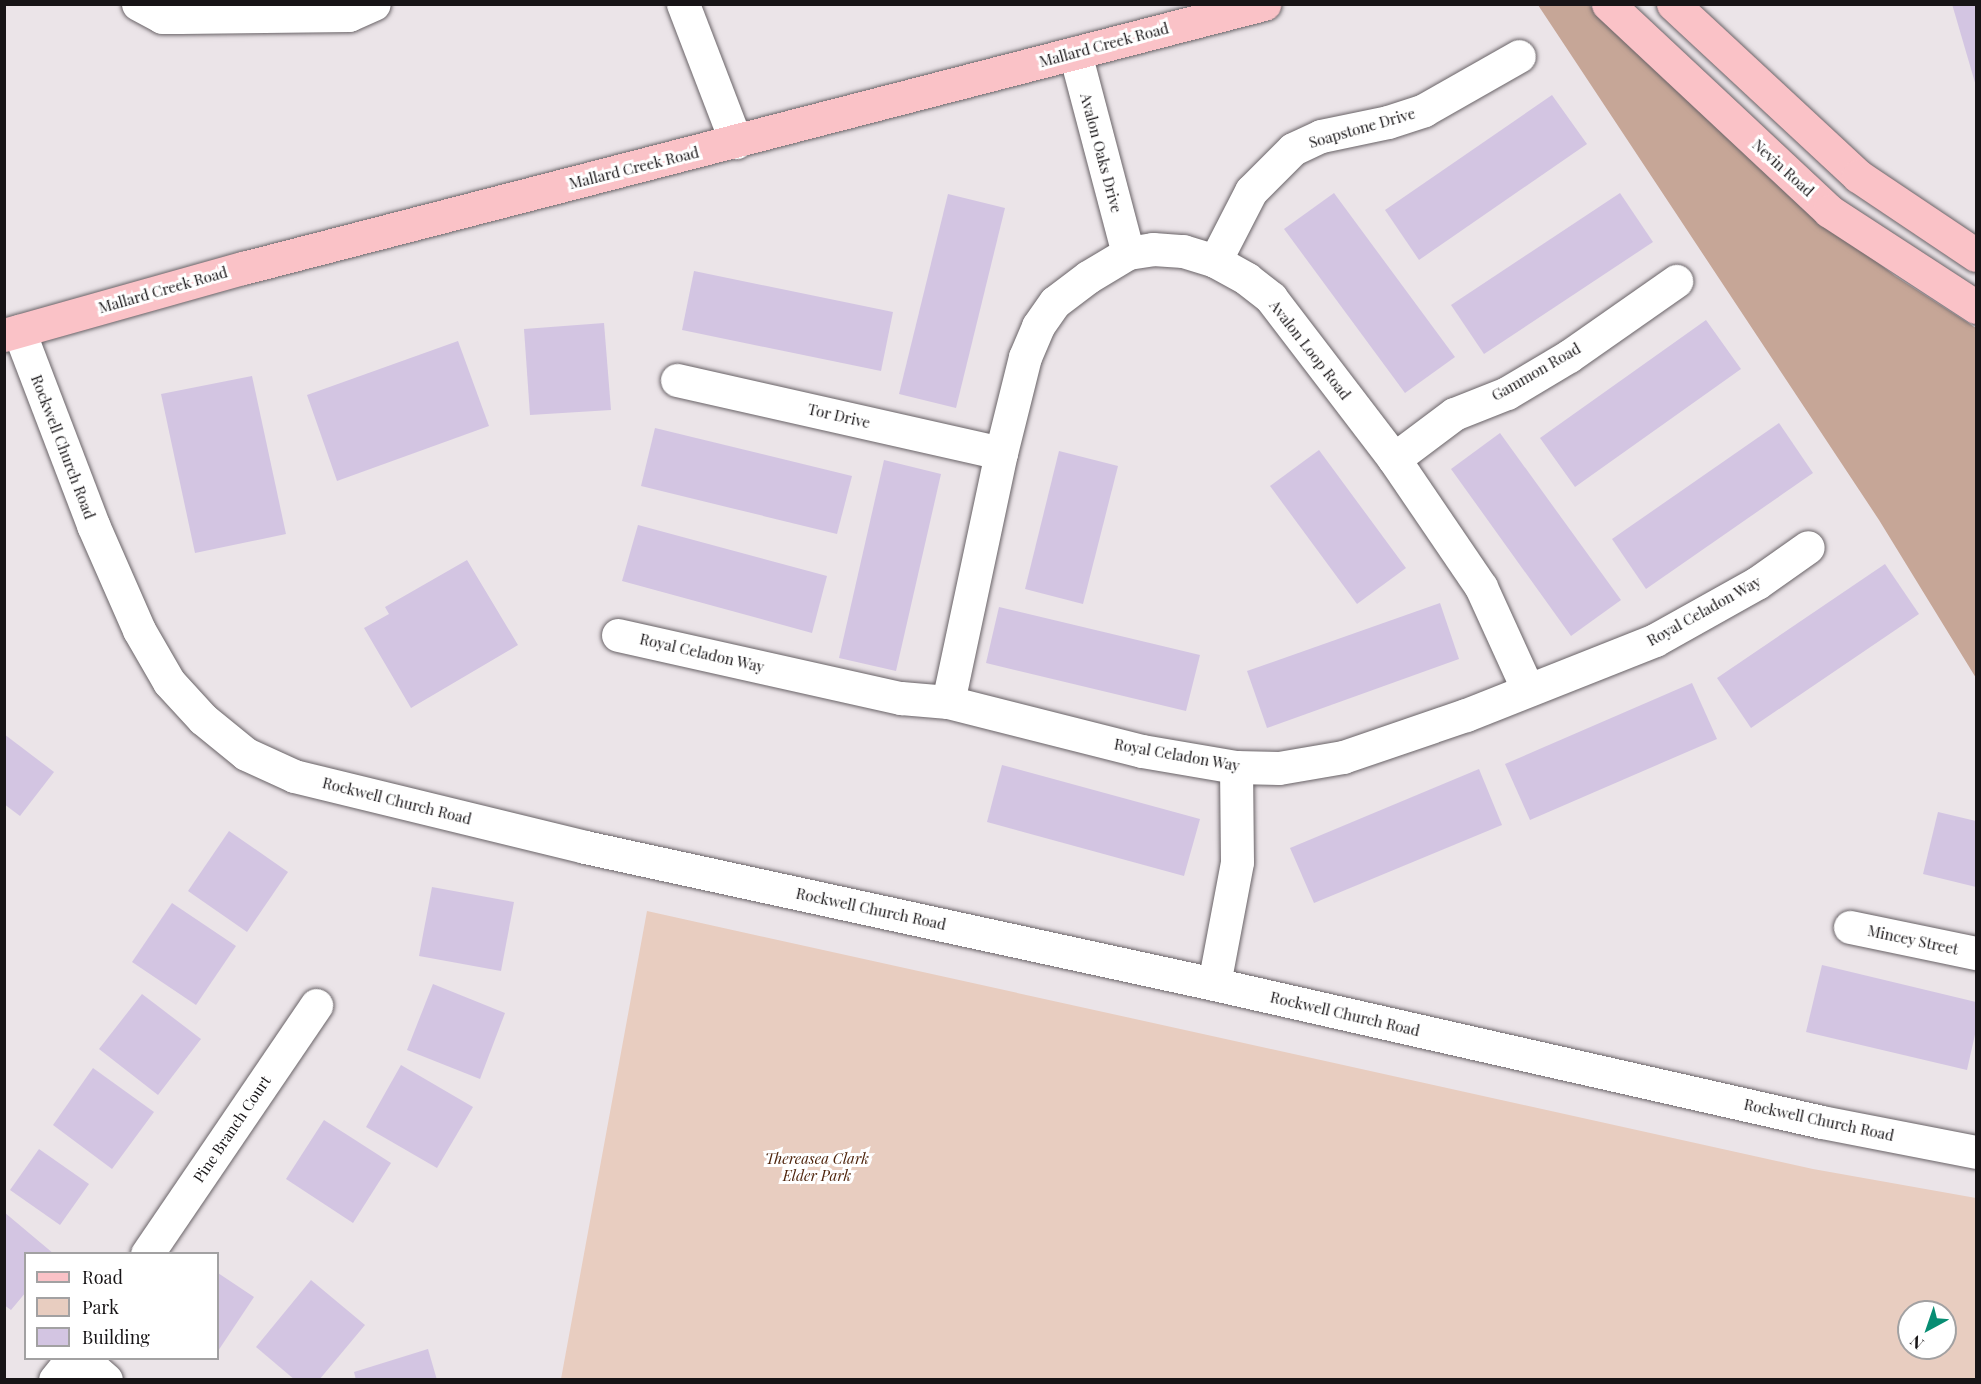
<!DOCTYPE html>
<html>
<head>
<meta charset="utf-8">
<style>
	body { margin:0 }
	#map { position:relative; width:1981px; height:1384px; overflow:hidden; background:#ebe4e8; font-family:"Playfair Display",serif }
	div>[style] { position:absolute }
	.green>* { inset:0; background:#e8cdc0 }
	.forest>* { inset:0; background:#c6a697 }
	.building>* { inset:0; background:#d3c5e2 }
	.roads { filter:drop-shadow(0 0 2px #696367) drop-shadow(0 0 2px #696367) }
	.minor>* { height:33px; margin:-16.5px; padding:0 16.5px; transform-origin:16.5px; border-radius:16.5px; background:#fff }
	.major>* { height:33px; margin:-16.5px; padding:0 16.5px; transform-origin:16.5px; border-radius:16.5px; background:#fac2c7 }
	span { translate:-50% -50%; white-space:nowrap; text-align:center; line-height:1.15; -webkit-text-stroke:6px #fff; paint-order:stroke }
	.street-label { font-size:15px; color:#171416 }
	.park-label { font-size:15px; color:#4f240c; font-style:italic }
	.frame { position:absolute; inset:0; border:6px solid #171416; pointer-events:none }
	.legend { position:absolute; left:24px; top:1252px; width:195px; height:108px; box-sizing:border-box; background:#fff; border:2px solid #a2a1a2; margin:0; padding:8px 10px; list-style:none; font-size:18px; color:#171416 }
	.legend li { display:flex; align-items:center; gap:12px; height:30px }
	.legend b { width:30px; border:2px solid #a2a1a2 }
	.north { position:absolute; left:1897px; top:1300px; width:60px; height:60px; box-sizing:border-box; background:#fff; border:2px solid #a2a1a2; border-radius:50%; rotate:220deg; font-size:16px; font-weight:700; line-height:24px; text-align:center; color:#171416 }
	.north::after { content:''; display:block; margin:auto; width:21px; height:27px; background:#078d73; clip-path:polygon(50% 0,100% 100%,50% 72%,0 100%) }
</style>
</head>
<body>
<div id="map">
	<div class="green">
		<i style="clip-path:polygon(evenodd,647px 911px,1813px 1169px,1976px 1198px,1976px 1379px,561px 1379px,647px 911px,1909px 1312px,1945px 1312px,1945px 1348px,1909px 1348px,1909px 1312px)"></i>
	</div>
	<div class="forest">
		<i style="clip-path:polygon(1538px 5px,1589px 5px,1780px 187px,1895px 276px,1976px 328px,1976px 678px,1879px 520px)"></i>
	</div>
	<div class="building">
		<i style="clip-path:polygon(1952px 4px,1976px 4px,1976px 86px)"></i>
		<i style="clip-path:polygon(1552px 95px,1587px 144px,1419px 260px,1385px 210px)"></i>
		<i style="clip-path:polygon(1334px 193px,1455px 357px,1405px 393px,1284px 229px)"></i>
		<i style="clip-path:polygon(1620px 193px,1653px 242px,1484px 354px,1451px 305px)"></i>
		<i style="clip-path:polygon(948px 194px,1005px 208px,956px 408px,899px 394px)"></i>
		<i style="clip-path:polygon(694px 271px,893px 312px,881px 371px,682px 330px)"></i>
		<i style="clip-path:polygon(1706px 320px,1741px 369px,1575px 487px,1540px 438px)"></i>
		<i style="clip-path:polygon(604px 323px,611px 410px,530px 415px,524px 329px)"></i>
		<i style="clip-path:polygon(458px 341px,489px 426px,337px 481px,307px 395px)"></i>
		<i style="clip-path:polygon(252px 376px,286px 534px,195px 553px,161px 394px)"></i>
		<i style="clip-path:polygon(1779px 423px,1813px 473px,1646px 589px,1612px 539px)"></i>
		<i style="clip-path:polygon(655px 428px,852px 476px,837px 534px,641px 486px)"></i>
		<i style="clip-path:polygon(1500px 433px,1621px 600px,1571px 636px,1451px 469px)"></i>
		<i style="clip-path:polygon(1319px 450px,1406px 568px,1357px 604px,1270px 486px)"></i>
		<i style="clip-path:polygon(1059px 451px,1118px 466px,1083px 604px,1025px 589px)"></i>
		<i style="clip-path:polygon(884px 460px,941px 474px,896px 671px,839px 658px)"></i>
		<i style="clip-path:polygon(638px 525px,827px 576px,812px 633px,622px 581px)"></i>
		<i style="clip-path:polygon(467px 560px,518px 645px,411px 708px,364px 628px,389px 614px,385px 607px)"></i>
		<i style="clip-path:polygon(1885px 564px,1919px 614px,1751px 728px,1717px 678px)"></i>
		<i style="clip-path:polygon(1440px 603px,1459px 659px,1267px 728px,1247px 671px)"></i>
		<i style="clip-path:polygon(999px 607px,1200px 655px,1186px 711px,986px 663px)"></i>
		<i style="clip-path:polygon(1692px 683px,1717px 739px,1530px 820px,1505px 764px)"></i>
		<i style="clip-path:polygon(4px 734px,54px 772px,20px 816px,4px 804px)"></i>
		<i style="clip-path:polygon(1002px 765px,1200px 819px,1184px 876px,987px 822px)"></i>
		<i style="clip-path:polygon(1479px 769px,1502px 825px,1314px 903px,1290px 848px)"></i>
		<i style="clip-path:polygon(1938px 812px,1976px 821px,1976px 887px,1923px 874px)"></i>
		<i style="clip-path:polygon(229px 831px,288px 872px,247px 932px,188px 891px)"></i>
		<i style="clip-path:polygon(432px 887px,514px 902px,501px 971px,419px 956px)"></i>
		<i style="clip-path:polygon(172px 903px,236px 946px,196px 1005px,132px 962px)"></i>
		<i style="clip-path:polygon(1822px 965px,1976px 1002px,1976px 1030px,1967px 1070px,1806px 1032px)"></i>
		<i style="clip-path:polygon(433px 984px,505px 1013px,480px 1079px,407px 1050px)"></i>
		<i style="clip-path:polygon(142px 994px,201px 1039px,158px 1095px,99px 1049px)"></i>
		<i style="clip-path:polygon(401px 1065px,473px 1107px,437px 1168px,366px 1127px)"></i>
		<i style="clip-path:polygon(93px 1068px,154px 1112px,112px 1169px,53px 1125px)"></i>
		<i style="clip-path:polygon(324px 1120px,391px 1163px,353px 1223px,286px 1179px)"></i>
		<i style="clip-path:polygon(39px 1149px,89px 1184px,60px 1225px,10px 1190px)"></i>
		<i style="clip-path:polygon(4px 1212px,54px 1254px,26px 1254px,26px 1292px,11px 1310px,4px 1305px)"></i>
		<i style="clip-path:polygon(218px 1273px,254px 1297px,218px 1351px)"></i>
		<i style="clip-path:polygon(311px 1280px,365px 1325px,319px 1380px,295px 1380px,256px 1347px)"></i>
		<i style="clip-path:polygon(428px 1349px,437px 1380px,356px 1380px,354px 1372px)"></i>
	</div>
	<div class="roads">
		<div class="minor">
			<i style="left:138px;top:4px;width:27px;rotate:28deg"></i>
			<i style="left:162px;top:17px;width:18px"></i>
			<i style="left:180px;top:17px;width:169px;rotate:-0.7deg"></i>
			<i style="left:349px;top:15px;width:27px;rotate:-24deg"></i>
			<i style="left:683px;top:4px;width:148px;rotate:69deg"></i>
			<i style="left:1075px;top:53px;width:207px;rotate:75.2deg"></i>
			<i style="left:1215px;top:261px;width:79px;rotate:-62.8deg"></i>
			<i style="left:1251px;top:191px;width:59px;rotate:-45deg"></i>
			<i style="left:1293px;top:149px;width:31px;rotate:-25deg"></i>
			<i style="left:1321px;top:136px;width:68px;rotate:-11.8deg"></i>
			<i style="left:1388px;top:122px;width:38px;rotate:-18deg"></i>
			<i style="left:1424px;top:110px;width:109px;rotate:-29.6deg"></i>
			<i style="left:19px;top:331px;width:208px;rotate:69.1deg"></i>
			<i style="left:93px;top:525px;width:115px;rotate:66.3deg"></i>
			<i style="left:139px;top:630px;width:60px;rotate:60deg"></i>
			<i style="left:169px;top:682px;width:50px;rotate:47.4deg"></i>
			<i style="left:203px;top:719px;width:55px;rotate:39.1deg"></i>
			<i style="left:246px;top:754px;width:53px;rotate:24.6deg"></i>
			<i style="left:294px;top:776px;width:300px;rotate:13.7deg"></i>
			<i style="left:585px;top:847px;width:644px;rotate:12.29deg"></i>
			<i style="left:1214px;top:984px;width:623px;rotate:12.79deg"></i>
			<i style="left:1822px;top:1122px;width:157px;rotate:11deg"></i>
			<i style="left:677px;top:380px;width:332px;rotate:12.7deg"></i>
			<i style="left:1394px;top:459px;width:75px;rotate:-36.9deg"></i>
			<i style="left:1454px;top:414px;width:57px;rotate:-21.6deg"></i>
			<i style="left:1507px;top:393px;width:72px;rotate:-30.8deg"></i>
			<i style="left:1569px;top:356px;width:131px;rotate:-35deg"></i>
			<i style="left:618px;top:635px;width:290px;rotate:12.6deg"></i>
			<i style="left:901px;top:698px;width:47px;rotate:4.9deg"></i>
			<i style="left:948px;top:702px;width:200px;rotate:14.2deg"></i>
			<i style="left:1142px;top:751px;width:95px;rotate:9.7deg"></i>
			<i style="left:1236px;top:767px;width:43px;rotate:1.3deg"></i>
			<i style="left:1279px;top:768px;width:65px;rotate:-9.8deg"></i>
			<i style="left:1343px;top:757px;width:130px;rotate:-18.9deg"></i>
			<i style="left:1466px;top:715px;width:203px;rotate:-21.6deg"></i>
			<i style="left:1655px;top:640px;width:117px;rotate:-29.2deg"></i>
			<i style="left:1757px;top:583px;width:62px;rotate:-35.2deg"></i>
			<i style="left:948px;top:702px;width:255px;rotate:-78deg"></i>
			<i style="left:1001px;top:453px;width:99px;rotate:-76deg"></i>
			<i style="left:1025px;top:357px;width:34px;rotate:-67deg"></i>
			<i style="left:1038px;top:326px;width:29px;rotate:-55deg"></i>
			<i style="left:1055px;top:302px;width:41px;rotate:-37.1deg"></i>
			<i style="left:1088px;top:277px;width:47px;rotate:-31deg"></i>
			<i style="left:1128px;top:253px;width:25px;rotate:-9deg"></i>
			<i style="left:1153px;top:249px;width:30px;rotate:4deg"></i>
			<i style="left:1183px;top:251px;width:34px;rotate:17deg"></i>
			<i style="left:1215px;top:261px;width:37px;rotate:29deg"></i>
			<i style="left:1247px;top:279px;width:31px;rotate:38deg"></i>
			<i style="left:1271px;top:298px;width:203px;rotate:52.6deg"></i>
			<i style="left:1394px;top:459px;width:155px;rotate:55.8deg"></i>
			<i style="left:1481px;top:587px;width:111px;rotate:65.5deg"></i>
			<i style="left:1850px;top:927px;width:129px;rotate:11.7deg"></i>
			<i style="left:1214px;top:984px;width:124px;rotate:-79.3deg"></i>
			<i style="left:1237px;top:862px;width:95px;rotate:-90.6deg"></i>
			<i style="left:147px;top:1254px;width:301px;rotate:-55.8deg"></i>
			<i style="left:81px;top:1358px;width:33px;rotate:41deg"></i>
			<i style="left:55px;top:1380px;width:28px;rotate:-51deg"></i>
		</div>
		<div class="major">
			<i style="left:1608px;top:4px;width:303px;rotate:43.1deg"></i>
			<i style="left:1829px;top:211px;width:176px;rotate:33.1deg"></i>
			<i style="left:1673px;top:4px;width:253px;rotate:42.9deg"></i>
			<i style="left:1858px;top:176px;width:142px;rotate:33.8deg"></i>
			<i style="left:4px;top:335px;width:248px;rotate:-15.7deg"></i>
			<i style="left:243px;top:268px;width:1055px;rotate:-14.5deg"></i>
		</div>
	</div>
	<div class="street-label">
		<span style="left:1104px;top:45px;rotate:-15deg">Mallard Creek Road</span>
		<span style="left:1362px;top:128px;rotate:-16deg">Soapstone Drive</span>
		<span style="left:1101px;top:153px;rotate:75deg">Avalon Oaks Drive</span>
		<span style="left:634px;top:168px;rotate:-14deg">Mallard Creek Road</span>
		<span style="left:1783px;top:168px;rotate:42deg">Nevin Road</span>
		<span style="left:163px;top:290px;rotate:-16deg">Mallard Creek Road</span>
		<span style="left:1310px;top:350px;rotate:52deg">Avalon Loop Road</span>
		<span style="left:1536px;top:372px;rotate:-30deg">Gammon Road</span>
		<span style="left:839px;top:416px;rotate:13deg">Tor Drive</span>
		<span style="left:63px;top:447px;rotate:69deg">Rockwell Church Road</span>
		<span style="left:1704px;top:611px;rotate:-29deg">Royal Celadon Way</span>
		<span style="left:702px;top:653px;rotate:13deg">Royal Celadon Way</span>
		<span style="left:1177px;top:755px;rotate:10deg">Royal Celadon Way</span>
		<span style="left:397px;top:801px;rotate:14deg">Rockwell Church Road</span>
		<span style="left:871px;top:909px;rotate:12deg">Rockwell Church Road</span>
		<span style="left:1913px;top:940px;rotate:12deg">Mincey Street</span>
		<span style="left:1345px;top:1014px;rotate:13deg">Rockwell Church Road</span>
		<span style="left:1819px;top:1120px;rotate:12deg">Rockwell Church Road</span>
		<span style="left:232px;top:1129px;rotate:-56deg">Pine Branch Court</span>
	</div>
	<div class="park-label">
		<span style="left:817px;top:1167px">Thereasea Clark<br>Elder Park</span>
	</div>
	<div class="frame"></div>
	<ul class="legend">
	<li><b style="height:8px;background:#fac2c7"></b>Road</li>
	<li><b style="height:16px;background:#e8cdc0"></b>Park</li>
	<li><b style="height:16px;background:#d3c5e2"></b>Building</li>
	</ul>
	<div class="north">N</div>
</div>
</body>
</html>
